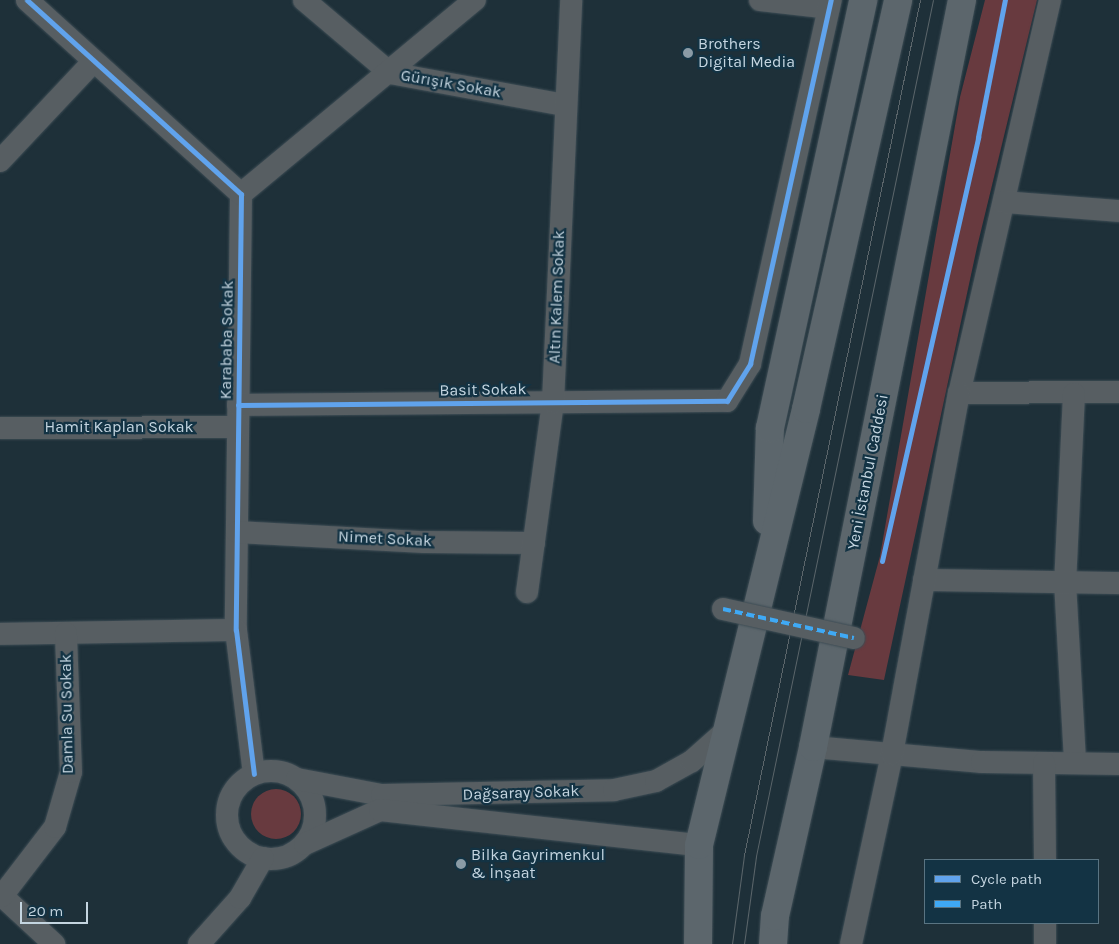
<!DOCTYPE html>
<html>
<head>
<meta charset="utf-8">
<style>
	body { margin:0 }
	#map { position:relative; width:1119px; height:944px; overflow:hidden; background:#1e3039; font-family:Karla,sans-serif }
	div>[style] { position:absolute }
	.green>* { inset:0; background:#683a3f }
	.round { border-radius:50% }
	.roads { filter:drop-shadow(0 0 1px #3e4d55) drop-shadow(0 0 1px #3e4d55) }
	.street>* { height:22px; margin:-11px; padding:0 11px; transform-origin:11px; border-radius:11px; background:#575e62 }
	.street>.ring { margin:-11px; padding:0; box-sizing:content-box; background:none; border:22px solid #575e62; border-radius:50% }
	.primary>* { height:28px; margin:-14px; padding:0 14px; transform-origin:14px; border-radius:14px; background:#5c666c }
	.tram>* { height:1px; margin:-0.5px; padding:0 0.5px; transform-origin:0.5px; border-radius:0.5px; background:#5b656a }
	.bridges { filter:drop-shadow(0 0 1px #3e4d55) drop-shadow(0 0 1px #3e4d55) }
	.street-bridge>* { height:22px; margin:-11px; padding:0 11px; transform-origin:11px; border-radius:11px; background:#575e62 }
	.quiet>* { height:4px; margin-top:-2px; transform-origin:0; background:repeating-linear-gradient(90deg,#3fa9f5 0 8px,transparent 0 12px) }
	.cycleway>* { height:5px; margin:-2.5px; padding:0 2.5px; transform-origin:2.5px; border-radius:2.5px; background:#60a3ed }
	.dots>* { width:14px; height:14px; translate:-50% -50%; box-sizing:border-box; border:2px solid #133344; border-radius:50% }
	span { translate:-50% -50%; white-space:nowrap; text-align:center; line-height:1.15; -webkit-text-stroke:4.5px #133344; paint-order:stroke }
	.poi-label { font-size:16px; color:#c4d5e0 }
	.left { translate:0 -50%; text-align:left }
	.street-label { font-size:16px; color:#c4d5e0 }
	.legend { position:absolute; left:924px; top:859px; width:175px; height:65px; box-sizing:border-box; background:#133344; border:1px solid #5a7482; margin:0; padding:6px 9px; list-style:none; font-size:15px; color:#c4d5e0 }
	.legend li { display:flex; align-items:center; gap:10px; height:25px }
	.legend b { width:25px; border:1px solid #5a7482 }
	.scale { position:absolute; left:20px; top:902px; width:68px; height:22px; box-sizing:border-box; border:2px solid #c4d5e0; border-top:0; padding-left:6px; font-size:15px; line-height:18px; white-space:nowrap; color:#c4d5e0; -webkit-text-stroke:4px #133344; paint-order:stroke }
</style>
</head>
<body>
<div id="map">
	<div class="green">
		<i style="clip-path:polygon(985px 0,1037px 0,977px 247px,884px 680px,848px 675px,880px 556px,960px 97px)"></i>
		<i class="round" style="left:251px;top:789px;width:50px;height:50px"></i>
	</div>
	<div class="roads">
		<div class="street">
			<i style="left:27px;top:0;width:289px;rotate:42.2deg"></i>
			<i style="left:241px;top:194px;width:436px;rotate:90.7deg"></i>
			<i style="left:236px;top:630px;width:145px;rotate:82.9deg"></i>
			<i style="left:304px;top:0;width:113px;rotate:40.3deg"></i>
			<i style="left:390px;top:73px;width:178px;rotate:10.4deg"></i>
			<i style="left:760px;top:0;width:69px;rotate:6.6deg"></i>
			<i style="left:1050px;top:0;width:403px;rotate:103deg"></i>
			<i style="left:959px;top:393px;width:160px;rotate:-0.4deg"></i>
			<i style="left:0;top:161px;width:137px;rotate:-46.8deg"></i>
			<i style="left:241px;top:194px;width:304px;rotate:-39.7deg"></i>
			<i style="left:1004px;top:202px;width:115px;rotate:4.5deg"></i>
			<i style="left:1074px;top:394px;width:188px;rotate:92.7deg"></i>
			<i style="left:1065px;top:582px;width:181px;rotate:86.8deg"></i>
			<i style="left:238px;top:405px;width:489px;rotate:-0.5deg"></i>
			<i style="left:727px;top:401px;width:44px;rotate:-58.1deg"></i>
			<i style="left:750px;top:364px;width:373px;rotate:-77.5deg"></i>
			<i style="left:0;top:428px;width:238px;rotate:-0.2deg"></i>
			<i style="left:237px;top:532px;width:187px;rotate:3.1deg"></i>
			<i style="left:424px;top:542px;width:110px;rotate:0.5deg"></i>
			<i style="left:924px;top:580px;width:195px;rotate:0.9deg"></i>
			<i style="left:527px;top:592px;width:192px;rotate:-82.2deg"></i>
			<i style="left:553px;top:402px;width:402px;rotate:-87.4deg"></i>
			<i style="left:0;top:634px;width:236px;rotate:-1deg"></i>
			<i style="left:813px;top:747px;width:170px;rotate:5.1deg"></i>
			<i style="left:982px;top:762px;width:137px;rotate:0.8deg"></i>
			<i style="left:1044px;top:763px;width:97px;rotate:89.4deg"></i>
			<i class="ring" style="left:227px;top:771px;width:66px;height:66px"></i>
			<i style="left:297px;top:779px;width:86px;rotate:10.7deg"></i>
			<i style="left:382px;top:795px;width:232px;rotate:-1.2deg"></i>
			<i style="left:614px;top:790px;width:43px;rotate:-12.1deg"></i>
			<i style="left:656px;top:781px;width:41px;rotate:-29.1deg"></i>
			<i style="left:692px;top:761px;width:48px;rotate:-41.6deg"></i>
			<i style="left:305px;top:844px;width:82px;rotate:-24.4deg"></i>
			<i style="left:380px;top:810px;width:321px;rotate:6.3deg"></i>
			<i style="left:0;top:894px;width:74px;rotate:42.8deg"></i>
			<i style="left:2px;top:896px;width:87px;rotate:-52.5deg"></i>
			<i style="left:55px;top:827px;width:57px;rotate:-73.8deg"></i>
			<i style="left:71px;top:772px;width:139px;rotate:-92.1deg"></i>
			<i style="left:1045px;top:923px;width:21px;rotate:90deg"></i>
			<i style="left:199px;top:944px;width:62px;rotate:-48.3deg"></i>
			<i style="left:240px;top:898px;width:46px;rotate:-60.1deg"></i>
			<i style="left:851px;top:944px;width:194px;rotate:-77.8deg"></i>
			<i style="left:892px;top:754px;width:367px;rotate:-79.5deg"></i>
		</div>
		<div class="primary">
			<i style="left:767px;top:521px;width:93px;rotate:-88.2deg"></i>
			<i style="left:770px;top:428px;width:438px;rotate:-77.7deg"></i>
			<i style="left:698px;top:944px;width:99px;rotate:-89.4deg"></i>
			<i style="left:699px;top:845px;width:449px;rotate:-76.2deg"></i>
			<i style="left:806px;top:409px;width:419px;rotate:-77.3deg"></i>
			<i style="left:773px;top:944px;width:28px;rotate:-86deg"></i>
			<i style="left:775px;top:916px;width:173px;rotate:-77.3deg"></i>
			<i style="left:813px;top:747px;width:762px;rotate:-78.72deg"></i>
		</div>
	</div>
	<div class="tram">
		<i style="left:732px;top:944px;width:90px;rotate:-82.3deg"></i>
		<i style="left:744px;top:855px;width:873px;rotate:-78.37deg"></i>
		<i style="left:744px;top:944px;width:89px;rotate:-82.2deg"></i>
		<i style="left:756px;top:856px;width:874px;rotate:-78.32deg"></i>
	</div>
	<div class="bridges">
		<div class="street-bridge">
			<i style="left:723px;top:609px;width:134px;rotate:12.5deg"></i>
		</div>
	</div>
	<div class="quiet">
		<i style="left:723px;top:609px;width:134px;rotate:12.5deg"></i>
	</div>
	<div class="cycleway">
		<i style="left:27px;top:0;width:289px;rotate:42.2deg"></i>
		<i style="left:241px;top:194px;width:436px;rotate:90.7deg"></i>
		<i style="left:236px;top:630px;width:145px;rotate:82.9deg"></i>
		<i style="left:238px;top:405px;width:489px;rotate:-0.5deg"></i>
		<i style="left:727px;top:401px;width:44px;rotate:-58.1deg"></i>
		<i style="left:750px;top:364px;width:373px;rotate:-77.5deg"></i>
		<i style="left:882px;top:561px;width:435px;rotate:-77.2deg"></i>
		<i style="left:978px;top:137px;width:140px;rotate:-78.9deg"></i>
	</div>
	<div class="dots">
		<i style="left:688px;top:53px;background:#8a9ba6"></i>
		<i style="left:461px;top:864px;background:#8a9ba6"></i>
	</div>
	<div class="poi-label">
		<span class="left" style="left:698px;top:53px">Brothers<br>Digital Media</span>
		<span class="left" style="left:471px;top:864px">Bilka Gayrimenkul<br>&amp; İnşaat</span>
	</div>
	<div class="street-label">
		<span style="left:451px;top:84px;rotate:10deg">Gürışık Sokak</span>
		<span style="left:557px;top:297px;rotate:-88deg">Altın Kalem Sokak</span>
		<span style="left:227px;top:340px;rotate:-89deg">Karababa Sokak</span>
		<span style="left:483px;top:390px;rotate:-1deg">Basit Sokak</span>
		<span style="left:119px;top:427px">Hamit Kaplan Sokak</span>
		<span style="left:868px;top:472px;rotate:-79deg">Yeni İstanbul Caddesi</span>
		<span style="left:385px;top:539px;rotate:3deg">Nimet Sokak</span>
		<span style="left:67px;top:714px;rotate:-91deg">Damla Su Sokak</span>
		<span style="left:521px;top:793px;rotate:-2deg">Dağsaray Sokak</span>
	</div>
	<ul class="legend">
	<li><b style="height:6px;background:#60a3ed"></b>Cycle path</li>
	<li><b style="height:6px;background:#3fa9f5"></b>Path</li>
	</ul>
	<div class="scale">20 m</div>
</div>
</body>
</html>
